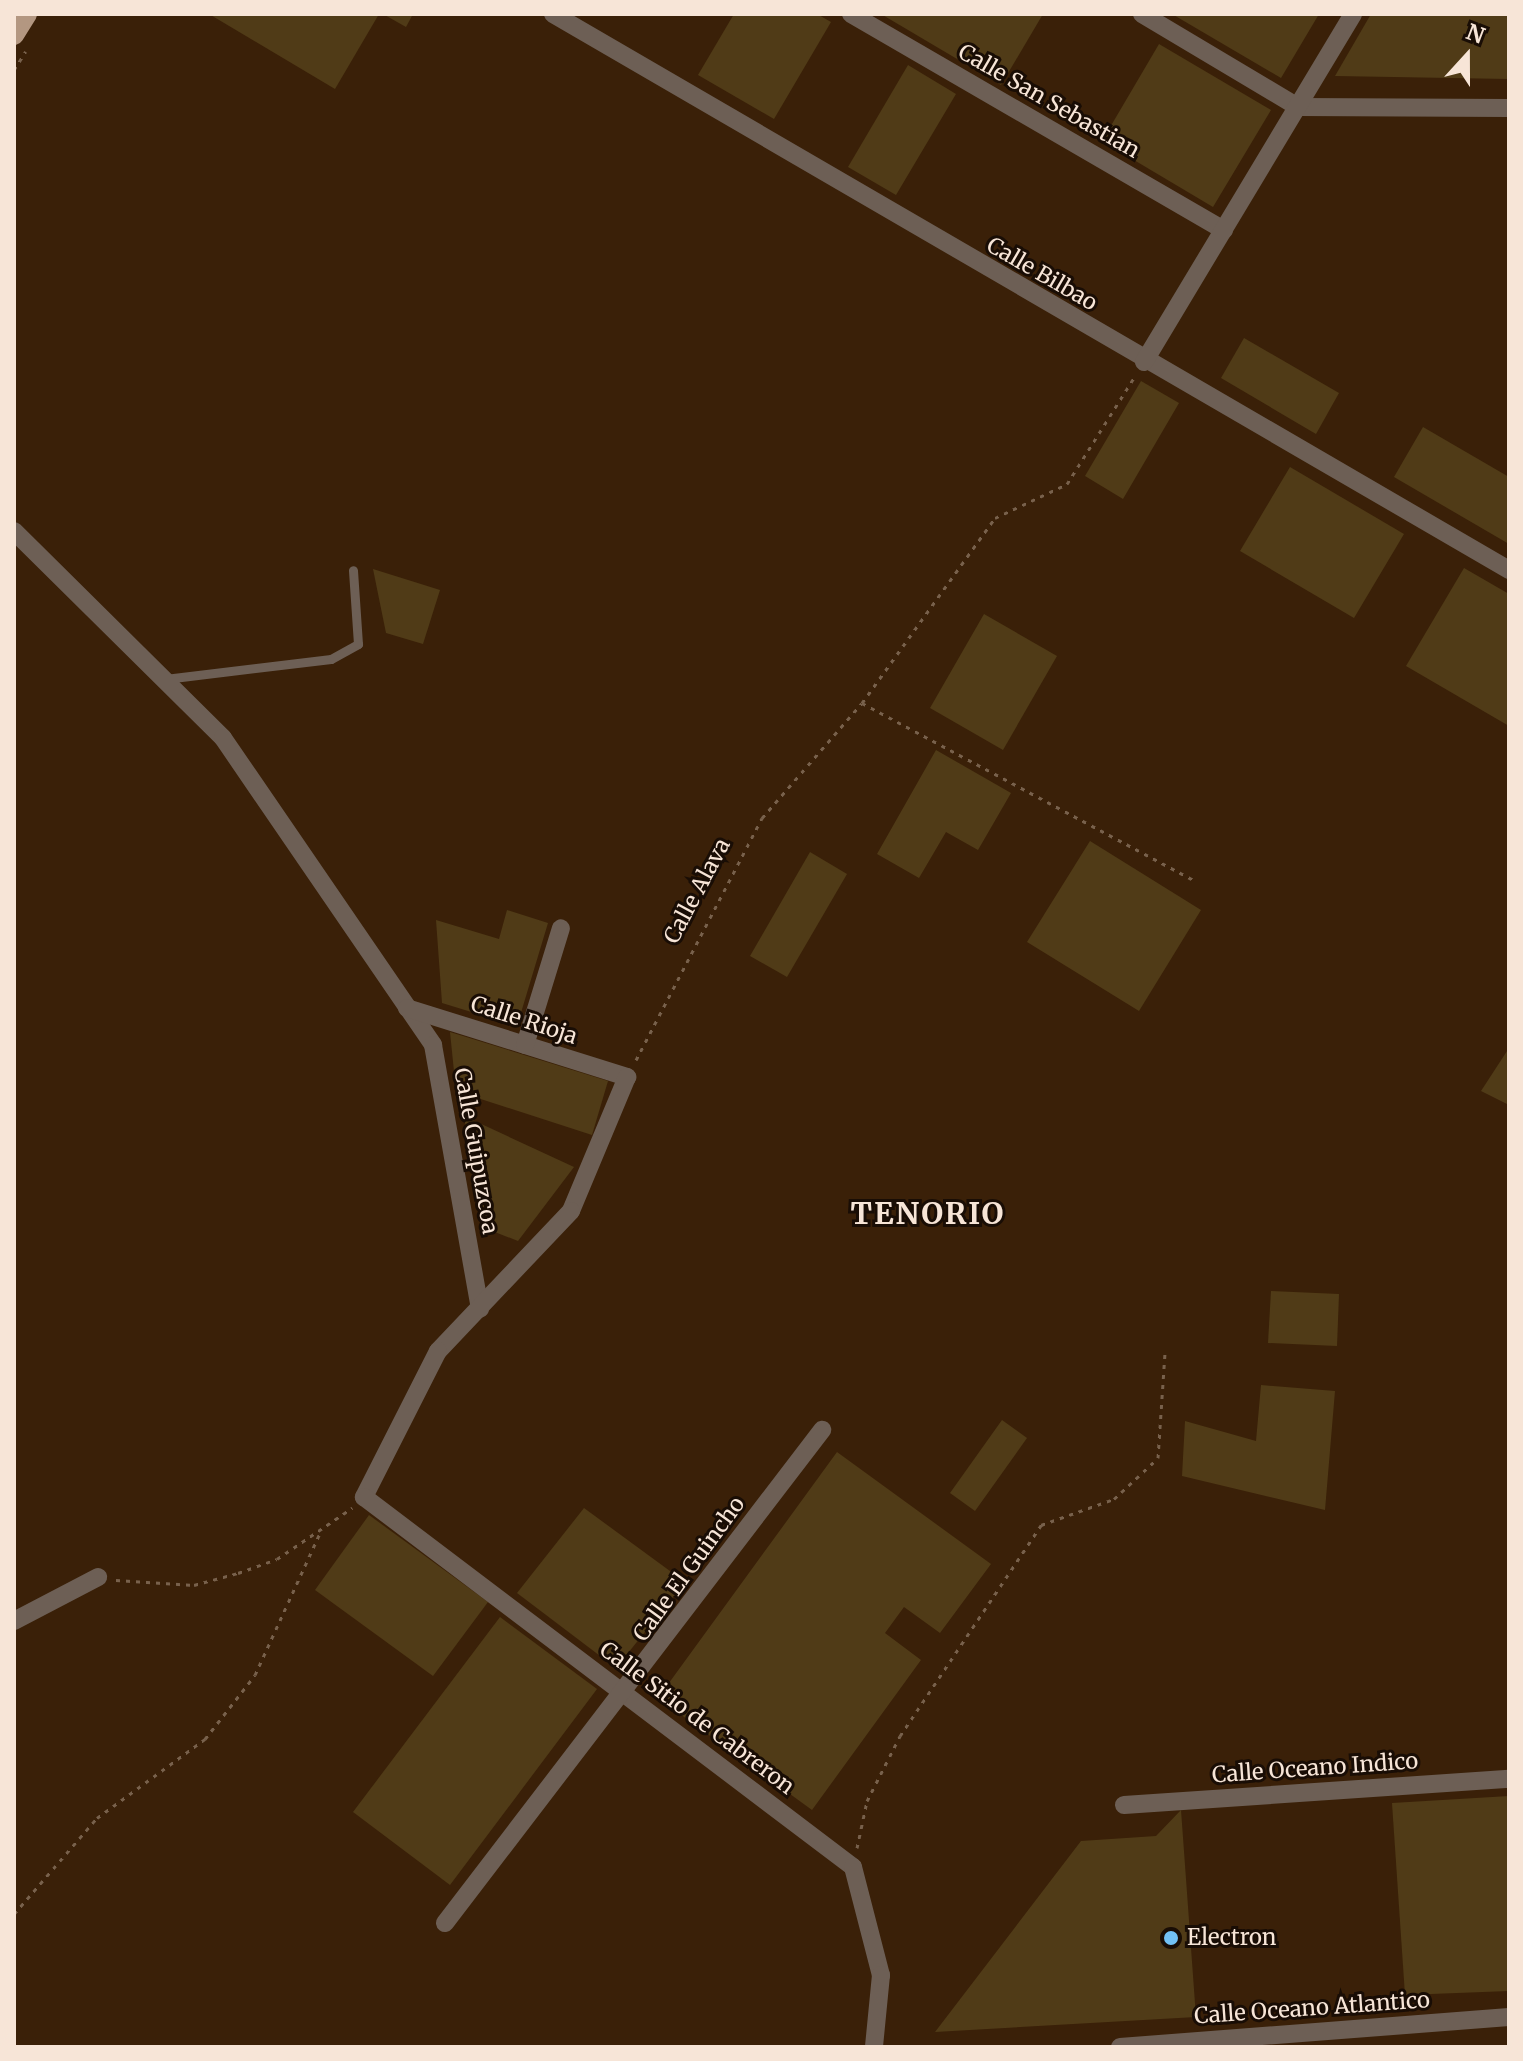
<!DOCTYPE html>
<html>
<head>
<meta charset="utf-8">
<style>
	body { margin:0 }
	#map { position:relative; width:1523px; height:2061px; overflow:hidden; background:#3a2008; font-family:Merriweather,serif }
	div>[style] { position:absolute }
	.building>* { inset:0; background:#503b17 }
	.path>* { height:3px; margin-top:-1.5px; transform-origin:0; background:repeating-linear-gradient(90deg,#78614c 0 4px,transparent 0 10px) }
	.lane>* { height:9px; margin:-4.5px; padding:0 4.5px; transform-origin:4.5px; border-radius:4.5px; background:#6d5f55 }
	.street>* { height:18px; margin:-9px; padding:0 9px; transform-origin:9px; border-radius:9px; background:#6d5f55 }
	.primary>* { height:20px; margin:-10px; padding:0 10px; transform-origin:10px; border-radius:10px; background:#b39781 }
	.dots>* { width:22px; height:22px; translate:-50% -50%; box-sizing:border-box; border:4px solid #190d05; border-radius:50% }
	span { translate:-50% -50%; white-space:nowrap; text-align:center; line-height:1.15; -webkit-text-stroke:6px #190d05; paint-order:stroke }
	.street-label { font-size:22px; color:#f7e5d7 }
	.poi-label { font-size:22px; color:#f7e5d7 }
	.left { translate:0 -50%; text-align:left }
	.district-label { font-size:30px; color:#f7e5d7; font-weight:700; letter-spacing:2px }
	.frame { position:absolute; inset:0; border:16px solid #f7e5d7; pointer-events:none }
	.north { position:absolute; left:1427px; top:16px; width:80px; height:80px; -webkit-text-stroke:6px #190d05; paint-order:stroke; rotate:21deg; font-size:22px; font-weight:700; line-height:32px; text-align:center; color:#f7e5d7 }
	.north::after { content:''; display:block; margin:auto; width:28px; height:36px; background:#f7e5d7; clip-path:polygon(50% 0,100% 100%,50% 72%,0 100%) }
</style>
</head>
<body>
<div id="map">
	<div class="building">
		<i style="clip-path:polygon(209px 14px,379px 14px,335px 89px)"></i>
		<i style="clip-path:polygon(383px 14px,413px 14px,406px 27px)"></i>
		<i style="clip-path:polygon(734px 14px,817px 14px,831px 22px,774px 119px,698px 75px)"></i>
		<i style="clip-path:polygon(881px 14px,1043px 14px,1001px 85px)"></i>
		<i style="clip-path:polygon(1172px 14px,1319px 14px,1281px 78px)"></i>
		<i style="clip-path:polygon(1371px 14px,1509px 14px,1509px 79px,1335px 76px)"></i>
		<i style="clip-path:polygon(1159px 44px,1271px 110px,1213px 207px,1102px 141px)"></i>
		<i style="clip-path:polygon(908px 65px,956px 94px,896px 195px,848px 167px)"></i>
		<i style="clip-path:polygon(1244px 338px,1339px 393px,1316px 434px,1221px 378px)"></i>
		<i style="clip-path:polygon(1141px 381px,1179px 403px,1123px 499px,1085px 476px)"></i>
		<i style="clip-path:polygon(1423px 427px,1509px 477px,1509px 544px,1394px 477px)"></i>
		<i style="clip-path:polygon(1290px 467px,1404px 534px,1354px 618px,1240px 551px)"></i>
		<i style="clip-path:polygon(1464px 568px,1509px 594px,1509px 726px,1406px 666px)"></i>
		<i style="clip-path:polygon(373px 569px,440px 590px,423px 644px,386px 633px)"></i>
		<i style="clip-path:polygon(984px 614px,1057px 656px,1003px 750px,930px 708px)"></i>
		<i style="clip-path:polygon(936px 750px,1011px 793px,978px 850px,946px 832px,919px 878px,877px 854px)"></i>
		<i style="clip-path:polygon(1090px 841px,1201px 910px,1139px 1011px,1027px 942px)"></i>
		<i style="clip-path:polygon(810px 852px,847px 874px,787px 977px,750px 956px)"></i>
		<i style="clip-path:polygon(507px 910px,548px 923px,517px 1026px,442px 1003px,436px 920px,499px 939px)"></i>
		<i style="clip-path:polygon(450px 1032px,608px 1081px,592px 1135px,456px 1091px)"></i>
		<i style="clip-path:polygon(1509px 1048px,1509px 1105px,1481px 1091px)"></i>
		<i style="clip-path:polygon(464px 1116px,574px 1167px,518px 1241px,482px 1227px)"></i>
		<i style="clip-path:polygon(1271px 1291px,1339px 1294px,1337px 1346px,1268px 1343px)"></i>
		<i style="clip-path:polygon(1261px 1385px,1335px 1391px,1325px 1510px,1182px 1476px,1185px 1421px,1256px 1441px)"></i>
		<i style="clip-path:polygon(1002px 1420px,1027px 1438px,975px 1511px,950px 1493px)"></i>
		<i style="clip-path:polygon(837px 1452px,991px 1564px,940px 1633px,904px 1607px,885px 1633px,921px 1660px,812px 1810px,658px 1698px)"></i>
		<i style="clip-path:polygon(584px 1508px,685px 1582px,616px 1668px,517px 1593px)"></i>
		<i style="clip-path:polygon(369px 1515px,488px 1602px,433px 1676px,315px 1590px)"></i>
		<i style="clip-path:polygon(500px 1617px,597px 1689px,450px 1885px,353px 1812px)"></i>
		<i style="clip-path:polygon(1509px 1796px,1509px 1991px,1405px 1995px,1392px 1803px)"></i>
		<i style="clip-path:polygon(1181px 1810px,1196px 2017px,935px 2032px,1081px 1841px,1156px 1836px)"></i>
	</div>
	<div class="path">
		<i style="left:14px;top:70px;width:22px;rotate:-58deg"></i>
		<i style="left:862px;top:703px;width:376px;rotate:28.1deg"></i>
		<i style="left:636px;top:1060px;width:273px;rotate:-62.5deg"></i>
		<i style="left:762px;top:818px;width:152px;rotate:-49deg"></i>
		<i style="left:862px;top:703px;width:228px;rotate:-54.3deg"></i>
		<i style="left:995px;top:518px;width:80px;rotate:-25.3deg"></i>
		<i style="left:1067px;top:484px;width:128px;rotate:-57.8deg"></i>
		<i style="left:116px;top:1580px;width:78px;rotate:3.7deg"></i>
		<i style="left:194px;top:1585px;width:46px;rotate:-15.3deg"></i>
		<i style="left:238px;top:1573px;width:41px;rotate:-19.7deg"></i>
		<i style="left:277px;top:1559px;width:91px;rotate:-34.2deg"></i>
		<i style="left:857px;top:1848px;width:48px;rotate:-78deg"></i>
		<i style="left:867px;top:1801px;width:73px;rotate:-63.1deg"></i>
		<i style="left:900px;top:1736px;width:254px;rotate:-56.2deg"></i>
		<i style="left:1041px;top:1525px;width:77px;rotate:-19.6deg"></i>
		<i style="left:1114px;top:1499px;width:60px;rotate:-43deg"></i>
		<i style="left:1158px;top:1458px;width:106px;rotate:-86.2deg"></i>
		<i style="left:14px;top:1914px;width:127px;rotate:-49.2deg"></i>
		<i style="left:97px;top:1818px;width:134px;rotate:-36.2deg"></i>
		<i style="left:205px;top:1739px;width:81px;rotate:-52deg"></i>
		<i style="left:255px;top:1675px;width:154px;rotate:-65.4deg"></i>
	</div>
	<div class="lane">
		<i style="left:165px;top:679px;width:167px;rotate:-6.9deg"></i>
		<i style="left:331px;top:659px;width:31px;rotate:-29deg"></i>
		<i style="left:358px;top:644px;width:74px;rotate:-93.9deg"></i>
	</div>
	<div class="street">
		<i style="left:553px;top:14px;width:1106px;rotate:30.18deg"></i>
		<i style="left:851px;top:14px;width:431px;rotate:30.1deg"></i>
		<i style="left:1142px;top:14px;width:182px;rotate:30.8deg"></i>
		<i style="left:1298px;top:107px;width:211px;rotate:0.3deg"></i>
		<i style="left:1144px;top:362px;width:406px;rotate:-59deg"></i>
		<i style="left:14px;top:531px;width:294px;rotate:44.7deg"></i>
		<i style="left:223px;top:738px;width:372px;rotate:55.6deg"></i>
		<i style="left:433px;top:1045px;width:268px;rotate:79.9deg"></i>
		<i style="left:407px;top:1008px;width:231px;rotate:17.4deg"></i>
		<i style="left:627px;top:1077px;width:145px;rotate:112.7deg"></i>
		<i style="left:571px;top:1211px;width:193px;rotate:133.5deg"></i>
		<i style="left:438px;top:1351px;width:164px;rotate:116.9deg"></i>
		<i style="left:364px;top:1497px;width:613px;rotate:37.11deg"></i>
		<i style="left:853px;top:1867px;width:112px;rotate:75.5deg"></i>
		<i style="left:881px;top:1975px;width:72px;rotate:95.6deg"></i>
		<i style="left:525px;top:1045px;width:122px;rotate:-72.9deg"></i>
		<i style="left:14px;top:1621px;width:95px;rotate:-27.6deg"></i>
		<i style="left:1124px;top:1805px;width:386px;rotate:-3.9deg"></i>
		<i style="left:445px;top:1923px;width:621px;rotate:-52.59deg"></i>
		<i style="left:1120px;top:2047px;width:390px;rotate:-4.4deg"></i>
	</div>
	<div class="primary">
		<i style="left:14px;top:35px;width:25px;rotate:-58deg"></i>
	</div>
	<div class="dots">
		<i style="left:1171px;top:1938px;background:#72c1f5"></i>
	</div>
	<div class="street-label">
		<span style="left:1049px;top:101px;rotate:30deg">Calle San Sebastian</span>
		<span style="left:1042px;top:274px;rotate:30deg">Calle Bilbao</span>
		<span style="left:697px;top:891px;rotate:-62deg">Calle Alava</span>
		<span style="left:524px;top:1020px;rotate:18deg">Calle Rioja</span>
		<span style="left:476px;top:1151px;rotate:80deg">Calle Guipuzcoa</span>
		<span style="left:689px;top:1569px;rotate:-54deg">Calle El Guincho</span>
		<span style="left:697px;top:1718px;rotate:37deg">Calle Sitio de Cabreron</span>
		<span style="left:1315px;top:1768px;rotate:-4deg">Calle Oceano Indico</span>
		<span style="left:1312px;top:2008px;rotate:-4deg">Calle Oceano Atlantico</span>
	</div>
	<div class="poi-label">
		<span class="left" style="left:1187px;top:1938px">Electron</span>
	</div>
	<div class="district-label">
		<span style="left:928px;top:1213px">TENORIO</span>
	</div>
	<div class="frame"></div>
	<div class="north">N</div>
</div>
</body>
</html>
